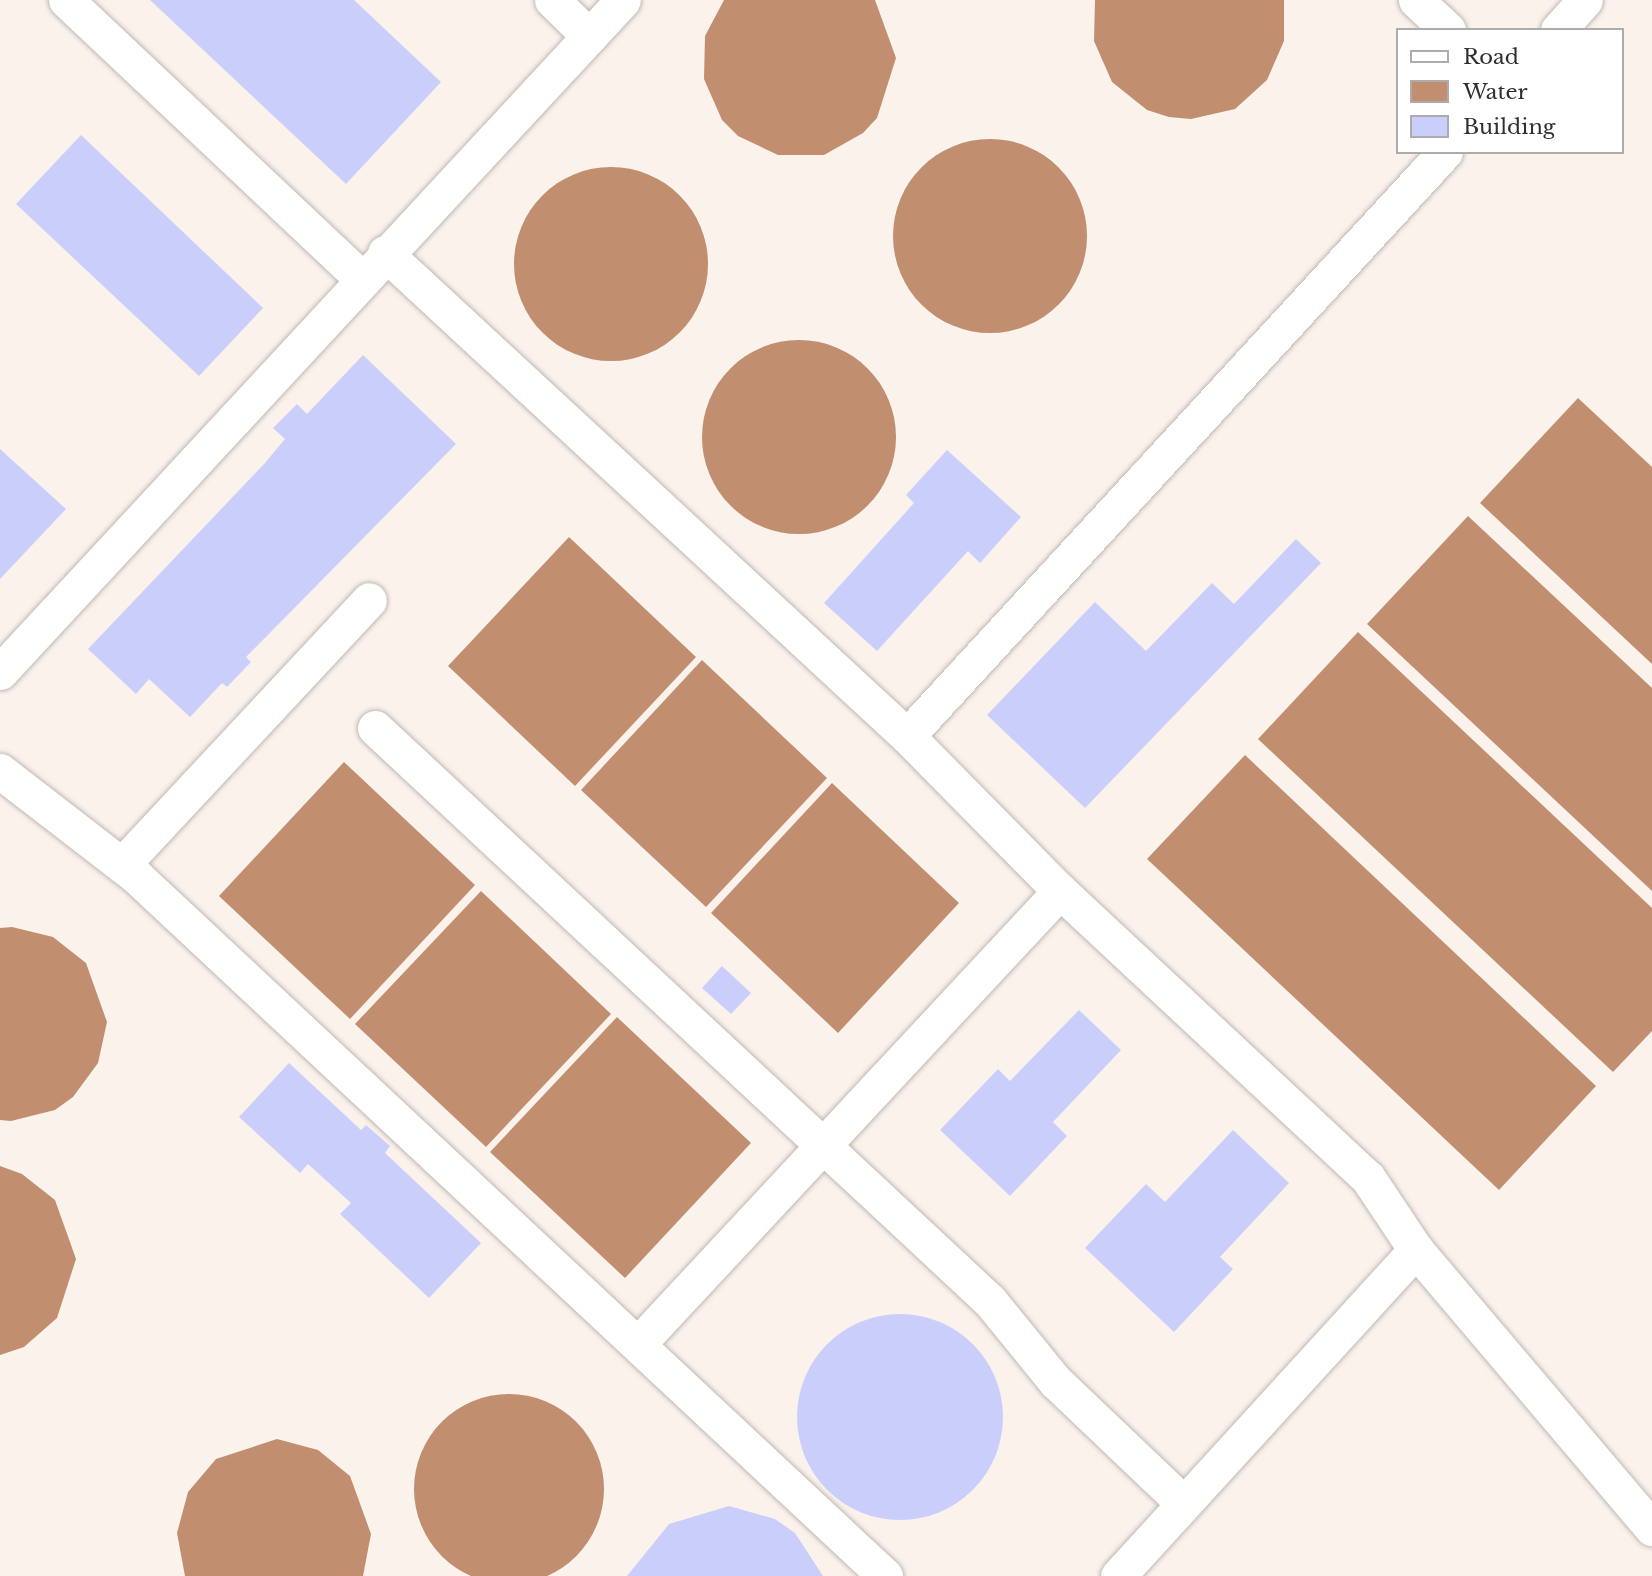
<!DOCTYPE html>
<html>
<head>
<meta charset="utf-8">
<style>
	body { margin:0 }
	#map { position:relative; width:1652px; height:1576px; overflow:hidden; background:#fbf2ec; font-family:"Libre Baskerville",serif }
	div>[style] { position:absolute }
	.water>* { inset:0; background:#c18e70 }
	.round { border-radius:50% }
	.building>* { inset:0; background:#c9cffa }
	.roads { filter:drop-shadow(0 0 2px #c1b8b3) drop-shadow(0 0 2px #c1b8b3) }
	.minor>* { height:35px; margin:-17.5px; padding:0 17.5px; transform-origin:17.5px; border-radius:17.5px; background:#fff }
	span { translate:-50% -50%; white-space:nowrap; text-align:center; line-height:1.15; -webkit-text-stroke:5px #fff; paint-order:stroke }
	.legend { position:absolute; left:1396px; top:28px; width:228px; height:126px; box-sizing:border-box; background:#fff; border:2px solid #adabab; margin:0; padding:9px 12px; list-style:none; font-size:21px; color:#322e2c }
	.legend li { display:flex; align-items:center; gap:14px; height:35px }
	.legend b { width:35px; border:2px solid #adabab }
</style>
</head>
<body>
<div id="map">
	<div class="water">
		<i style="clip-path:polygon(724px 0,875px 0,896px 58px,877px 118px,863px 133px,824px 155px,778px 155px,738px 136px,722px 120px,704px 79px,705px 36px)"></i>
		<i style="clip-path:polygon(1095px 0,1284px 0,1284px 41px,1267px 80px,1235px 109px,1191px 119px,1169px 117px,1147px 110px,1112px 82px,1094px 41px)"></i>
		<i class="round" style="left:893px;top:139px;width:194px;height:194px"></i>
		<i class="round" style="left:514px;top:167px;width:194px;height:194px"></i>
		<i class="round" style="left:702px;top:340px;width:194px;height:194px"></i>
		<i style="clip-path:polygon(1578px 398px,1652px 467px,1652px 664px,1480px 503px)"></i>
		<i style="clip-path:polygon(1468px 516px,1652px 688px,1652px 891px,1367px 624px)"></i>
		<i style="clip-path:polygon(569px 537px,696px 657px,575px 786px,448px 666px)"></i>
		<i style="clip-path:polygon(1358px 632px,1652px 908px,1652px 1031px,1613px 1072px,1258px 739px)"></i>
		<i style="clip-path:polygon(702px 660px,827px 778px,706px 907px,581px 790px)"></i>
		<i style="clip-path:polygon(1245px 755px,1596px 1086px,1499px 1190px,1147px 859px)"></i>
		<i style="clip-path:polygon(344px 762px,475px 885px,350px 1019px,219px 896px)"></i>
		<i style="clip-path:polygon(832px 783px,959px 903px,838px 1033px,711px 913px)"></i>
		<i style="clip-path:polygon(481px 891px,611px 1014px,486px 1147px,355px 1024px)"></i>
		<i style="clip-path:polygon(12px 927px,53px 937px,86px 963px,107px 1022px,98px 1063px,73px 1097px,55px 1110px,11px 1121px,0 1120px,0 928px)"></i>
		<i style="clip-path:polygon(617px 1017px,751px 1143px,625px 1278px,490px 1152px)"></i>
		<i style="clip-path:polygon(0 1166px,22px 1174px,55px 1200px,76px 1259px,57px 1318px,24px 1347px,0 1355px)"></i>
		<i class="round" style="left:414px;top:1394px;width:190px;height:190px"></i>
		<i style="clip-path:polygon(277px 1439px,318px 1450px,350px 1476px,371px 1534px,363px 1576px,185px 1576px,177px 1533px,188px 1492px,216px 1459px)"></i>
	</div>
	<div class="building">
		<i style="clip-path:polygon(150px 0,354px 0,441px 82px,346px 184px)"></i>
		<i style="clip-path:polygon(81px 135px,263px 308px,199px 376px,16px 204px)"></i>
		<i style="clip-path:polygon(363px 355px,456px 444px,246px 657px,251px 662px,227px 687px,222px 683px,190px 717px,149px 679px,136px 694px,88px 649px,265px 463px,285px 439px,273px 428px,297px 404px,307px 414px)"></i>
		<i style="clip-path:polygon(0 449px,66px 509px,0 579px)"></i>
		<i style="clip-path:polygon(947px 450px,1021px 517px,980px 563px,968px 551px,877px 651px,824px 603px,914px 503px,906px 495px)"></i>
		<i style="clip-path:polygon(1296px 539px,1321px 563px,1085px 808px,987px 715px,1095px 602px,1146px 651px,1212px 583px,1234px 604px)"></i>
		<i style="clip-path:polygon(722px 966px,751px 993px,731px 1014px,702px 988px)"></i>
		<i style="clip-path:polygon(1079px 1010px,1121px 1050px,1053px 1122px,1067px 1136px,1010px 1196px,940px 1130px,998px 1069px,1010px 1081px)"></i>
		<i style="clip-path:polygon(289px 1063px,361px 1130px,366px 1125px,390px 1146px,385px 1153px,481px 1243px,429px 1298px,340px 1214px,351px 1203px,308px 1164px,300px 1173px,239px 1117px)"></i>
		<i style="clip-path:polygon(1233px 1130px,1289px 1183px,1220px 1257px,1233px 1269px,1174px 1332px,1085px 1248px,1146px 1184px,1165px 1202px)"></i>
		<i class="round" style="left:797px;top:1314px;width:206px;height:206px"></i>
		<i style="clip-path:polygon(729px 1506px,775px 1519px,795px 1533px,823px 1576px,627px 1576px,669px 1524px)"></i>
	</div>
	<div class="roads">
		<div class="minor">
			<i style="left:66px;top:0;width:405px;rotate:43.3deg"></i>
			<i style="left:552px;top:0;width:52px;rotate:44.2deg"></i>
			<i style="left:1416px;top:0;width:44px;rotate:43.2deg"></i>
			<i style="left:1558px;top:30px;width:40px;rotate:-48deg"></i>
			<i style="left:385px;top:253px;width:711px;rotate:42.78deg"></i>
			<i style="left:907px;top:736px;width:218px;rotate:45.4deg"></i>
			<i style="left:1060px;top:891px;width:421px;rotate:43deg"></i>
			<i style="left:1368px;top:1178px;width:87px;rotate:56.3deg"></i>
			<i style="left:1416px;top:1250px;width:365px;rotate:49.7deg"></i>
			<i style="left:0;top:672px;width:916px;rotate:-47.17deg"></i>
			<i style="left:375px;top:728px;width:841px;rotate:42.98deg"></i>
			<i style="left:990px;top:1301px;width:103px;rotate:50.9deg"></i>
			<i style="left:1055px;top:1381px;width:178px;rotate:43.6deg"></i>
			<i style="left:907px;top:736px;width:794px;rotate:-47.35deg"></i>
			<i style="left:0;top:771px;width:173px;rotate:37.7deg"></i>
			<i style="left:137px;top:877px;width:1024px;rotate:43.06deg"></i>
			<i style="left:122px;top:865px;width:362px;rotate:-47deg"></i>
			<i style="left:638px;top:1344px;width:619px;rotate:-47.03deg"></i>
			<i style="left:1118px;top:1576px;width:442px;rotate:-47.6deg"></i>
		</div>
	</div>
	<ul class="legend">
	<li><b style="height:9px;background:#fff"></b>Road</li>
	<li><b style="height:19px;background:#c18e70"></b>Water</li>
	<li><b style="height:19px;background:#c9cffa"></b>Building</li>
	</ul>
</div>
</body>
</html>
